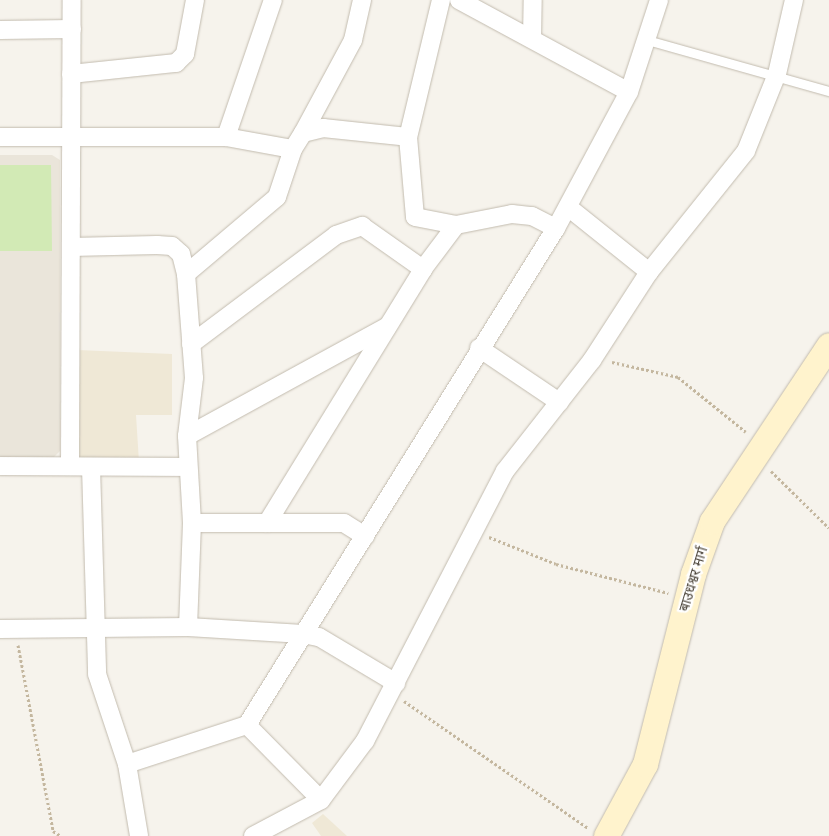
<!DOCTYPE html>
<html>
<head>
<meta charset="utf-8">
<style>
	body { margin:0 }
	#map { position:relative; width:829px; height:836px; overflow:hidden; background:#f6f3ec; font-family:Mulish,"Noto Sans Devanagari",sans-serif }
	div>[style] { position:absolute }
	.residential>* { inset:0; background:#eae5da }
	.education>* { inset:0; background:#efe8d6 }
	.green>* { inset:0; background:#d2eab5 }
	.path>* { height:3px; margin-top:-1.5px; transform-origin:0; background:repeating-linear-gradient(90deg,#c4b79f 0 2.5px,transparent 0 5px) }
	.roads { filter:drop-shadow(0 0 1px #c2bbae) drop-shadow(0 0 1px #c2bbae) }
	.service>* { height:9px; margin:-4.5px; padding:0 4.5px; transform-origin:4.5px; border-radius:4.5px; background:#fff }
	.minor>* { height:18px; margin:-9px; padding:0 9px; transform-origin:9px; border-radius:9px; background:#fff }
	.secondary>* { height:25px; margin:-12.5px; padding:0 12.5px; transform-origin:12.5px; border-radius:12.5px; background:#fff3cd }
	span { translate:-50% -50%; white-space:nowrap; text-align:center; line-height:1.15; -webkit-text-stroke:4.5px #fff; paint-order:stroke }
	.street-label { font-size:14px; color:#4b4439 }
</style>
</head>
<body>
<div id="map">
	<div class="residential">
		<i style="clip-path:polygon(0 155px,52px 155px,60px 160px,60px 451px,50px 461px,0 461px)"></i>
	</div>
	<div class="education">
		<i style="clip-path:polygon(77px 350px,172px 354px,172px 415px,136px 415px,139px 462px,87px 462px,77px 454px)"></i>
		<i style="clip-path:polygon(323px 814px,347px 836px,321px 836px,312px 823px)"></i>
	</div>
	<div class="green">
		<i style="clip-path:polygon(0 165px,51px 165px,52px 251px,0 251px)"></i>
	</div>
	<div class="path">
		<i style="left:612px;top:362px;width:68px;rotate:12.8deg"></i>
		<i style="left:678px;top:377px;width:87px;rotate:39deg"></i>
		<i style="left:771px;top:471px;width:81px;rotate:44.5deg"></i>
		<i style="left:489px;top:537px;width:72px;rotate:21.9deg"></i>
		<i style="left:556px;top:564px;width:116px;rotate:14.5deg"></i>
		<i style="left:18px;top:645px;width:189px;rotate:79.3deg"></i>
		<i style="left:53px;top:831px;width:9px;rotate:32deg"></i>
		<i style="left:404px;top:701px;width:224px;rotate:34.6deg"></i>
	</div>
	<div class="roads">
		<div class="service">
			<i style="left:647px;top:40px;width:189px;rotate:15.7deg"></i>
		</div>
		<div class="minor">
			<i style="left:441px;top:0;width:141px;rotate:103.5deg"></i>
			<i style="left:408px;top:137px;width:80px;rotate:85deg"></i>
			<i style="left:415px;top:217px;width:42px;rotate:11deg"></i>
			<i style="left:456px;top:225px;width:57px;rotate:-11.1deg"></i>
			<i style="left:512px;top:214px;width:20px;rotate:6deg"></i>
			<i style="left:532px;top:216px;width:27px;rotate:27deg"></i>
			<i style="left:459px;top:0;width:193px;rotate:28.4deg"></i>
			<i style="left:0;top:30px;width:72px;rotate:-0.8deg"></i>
			<i style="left:532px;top:39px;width:39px;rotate:-89deg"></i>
			<i style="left:71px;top:74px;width:106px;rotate:-6deg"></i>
			<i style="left:176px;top:63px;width:13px;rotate:-45deg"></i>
			<i style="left:185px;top:54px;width:55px;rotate:-79.5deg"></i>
			<i style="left:303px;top:133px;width:106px;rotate:-61.7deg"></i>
			<i style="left:353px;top:40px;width:41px;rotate:-77.3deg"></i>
			<i style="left:0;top:137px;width:226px"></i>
			<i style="left:226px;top:137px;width:68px;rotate:10.2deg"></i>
			<i style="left:293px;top:149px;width:19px;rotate:-58deg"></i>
			<i style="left:303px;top:133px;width:21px;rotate:-14deg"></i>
			<i style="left:323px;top:128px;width:85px;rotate:6deg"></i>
			<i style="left:226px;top:137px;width:145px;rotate:-71.1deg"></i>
			<i style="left:568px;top:207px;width:104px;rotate:38.7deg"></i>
			<i style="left:71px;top:247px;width:86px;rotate:-1.3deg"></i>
			<i style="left:157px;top:245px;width:15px;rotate:4deg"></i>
			<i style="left:172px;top:246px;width:12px;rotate:42deg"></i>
			<i style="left:181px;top:254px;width:21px;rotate:76deg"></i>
			<i style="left:186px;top:274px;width:104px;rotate:85.6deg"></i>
			<i style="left:194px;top:378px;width:58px;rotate:96.9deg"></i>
			<i style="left:187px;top:436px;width:87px;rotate:86.7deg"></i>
			<i style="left:192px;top:523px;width:104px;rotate:92.2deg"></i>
			<i style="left:186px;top:274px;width:119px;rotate:-40.2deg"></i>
			<i style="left:277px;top:197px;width:51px;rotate:-71.6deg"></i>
			<i style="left:191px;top:344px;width:181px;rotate:-36.9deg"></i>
			<i style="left:336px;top:235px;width:28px;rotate:-19deg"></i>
			<i style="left:362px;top:226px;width:75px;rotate:35.2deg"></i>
			<i style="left:479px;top:348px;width:97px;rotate:34deg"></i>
			<i style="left:187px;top:436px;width:229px;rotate:-28.7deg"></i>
			<i style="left:0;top:466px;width:187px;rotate:0.3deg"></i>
			<i style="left:70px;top:466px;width:466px;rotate:-89.8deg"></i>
			<i style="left:91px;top:467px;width:207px;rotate:88.3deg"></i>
			<i style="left:97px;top:674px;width:95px;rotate:71.6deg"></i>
			<i style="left:127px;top:764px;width:73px;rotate:80.5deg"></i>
			<i style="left:192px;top:523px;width:152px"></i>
			<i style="left:344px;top:523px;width:25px;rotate:32deg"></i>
			<i style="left:267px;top:523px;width:298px;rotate:-58.4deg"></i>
			<i style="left:423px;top:269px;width:55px;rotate:-53.1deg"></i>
			<i style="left:0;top:629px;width:188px;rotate:-0.6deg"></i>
			<i style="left:188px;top:627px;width:115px;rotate:3.5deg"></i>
			<i style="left:303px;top:634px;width:16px;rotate:11deg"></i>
			<i style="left:319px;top:637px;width:90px;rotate:30.9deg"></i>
			<i style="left:247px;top:725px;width:105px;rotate:45.4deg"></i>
			<i style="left:127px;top:764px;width:126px;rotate:-18deg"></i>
			<i style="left:247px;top:725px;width:585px;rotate:-58.13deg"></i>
			<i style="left:556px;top:228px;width:154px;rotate:-61.8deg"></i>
			<i style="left:629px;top:92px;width:97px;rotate:-71.9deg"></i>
			<i style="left:253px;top:836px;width:77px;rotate:-27.9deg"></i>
			<i style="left:321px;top:800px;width:74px;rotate:-53.3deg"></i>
			<i style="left:365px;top:741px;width:304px;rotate:-62.6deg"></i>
			<i style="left:505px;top:471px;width:141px;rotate:-51.9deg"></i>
			<i style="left:592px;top:360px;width:105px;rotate:-57.1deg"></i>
			<i style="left:649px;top:272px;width:155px;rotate:-51.3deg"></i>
			<i style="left:746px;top:151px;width:83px;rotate:-68.1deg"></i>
			<i style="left:777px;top:74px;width:76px;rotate:-77.1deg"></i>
		</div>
		<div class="secondary">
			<i style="left:606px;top:836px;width:82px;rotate:-61.6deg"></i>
			<i style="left:645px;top:764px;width:196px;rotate:-75.8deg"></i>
			<i style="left:693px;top:574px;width:56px;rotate:-70.3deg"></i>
			<i style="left:712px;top:521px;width:211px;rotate:-56.4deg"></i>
		</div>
	</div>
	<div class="street-label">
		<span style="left:693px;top:579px;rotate:-73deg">बाउधश्वर मार्ग</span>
	</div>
</div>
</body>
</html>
